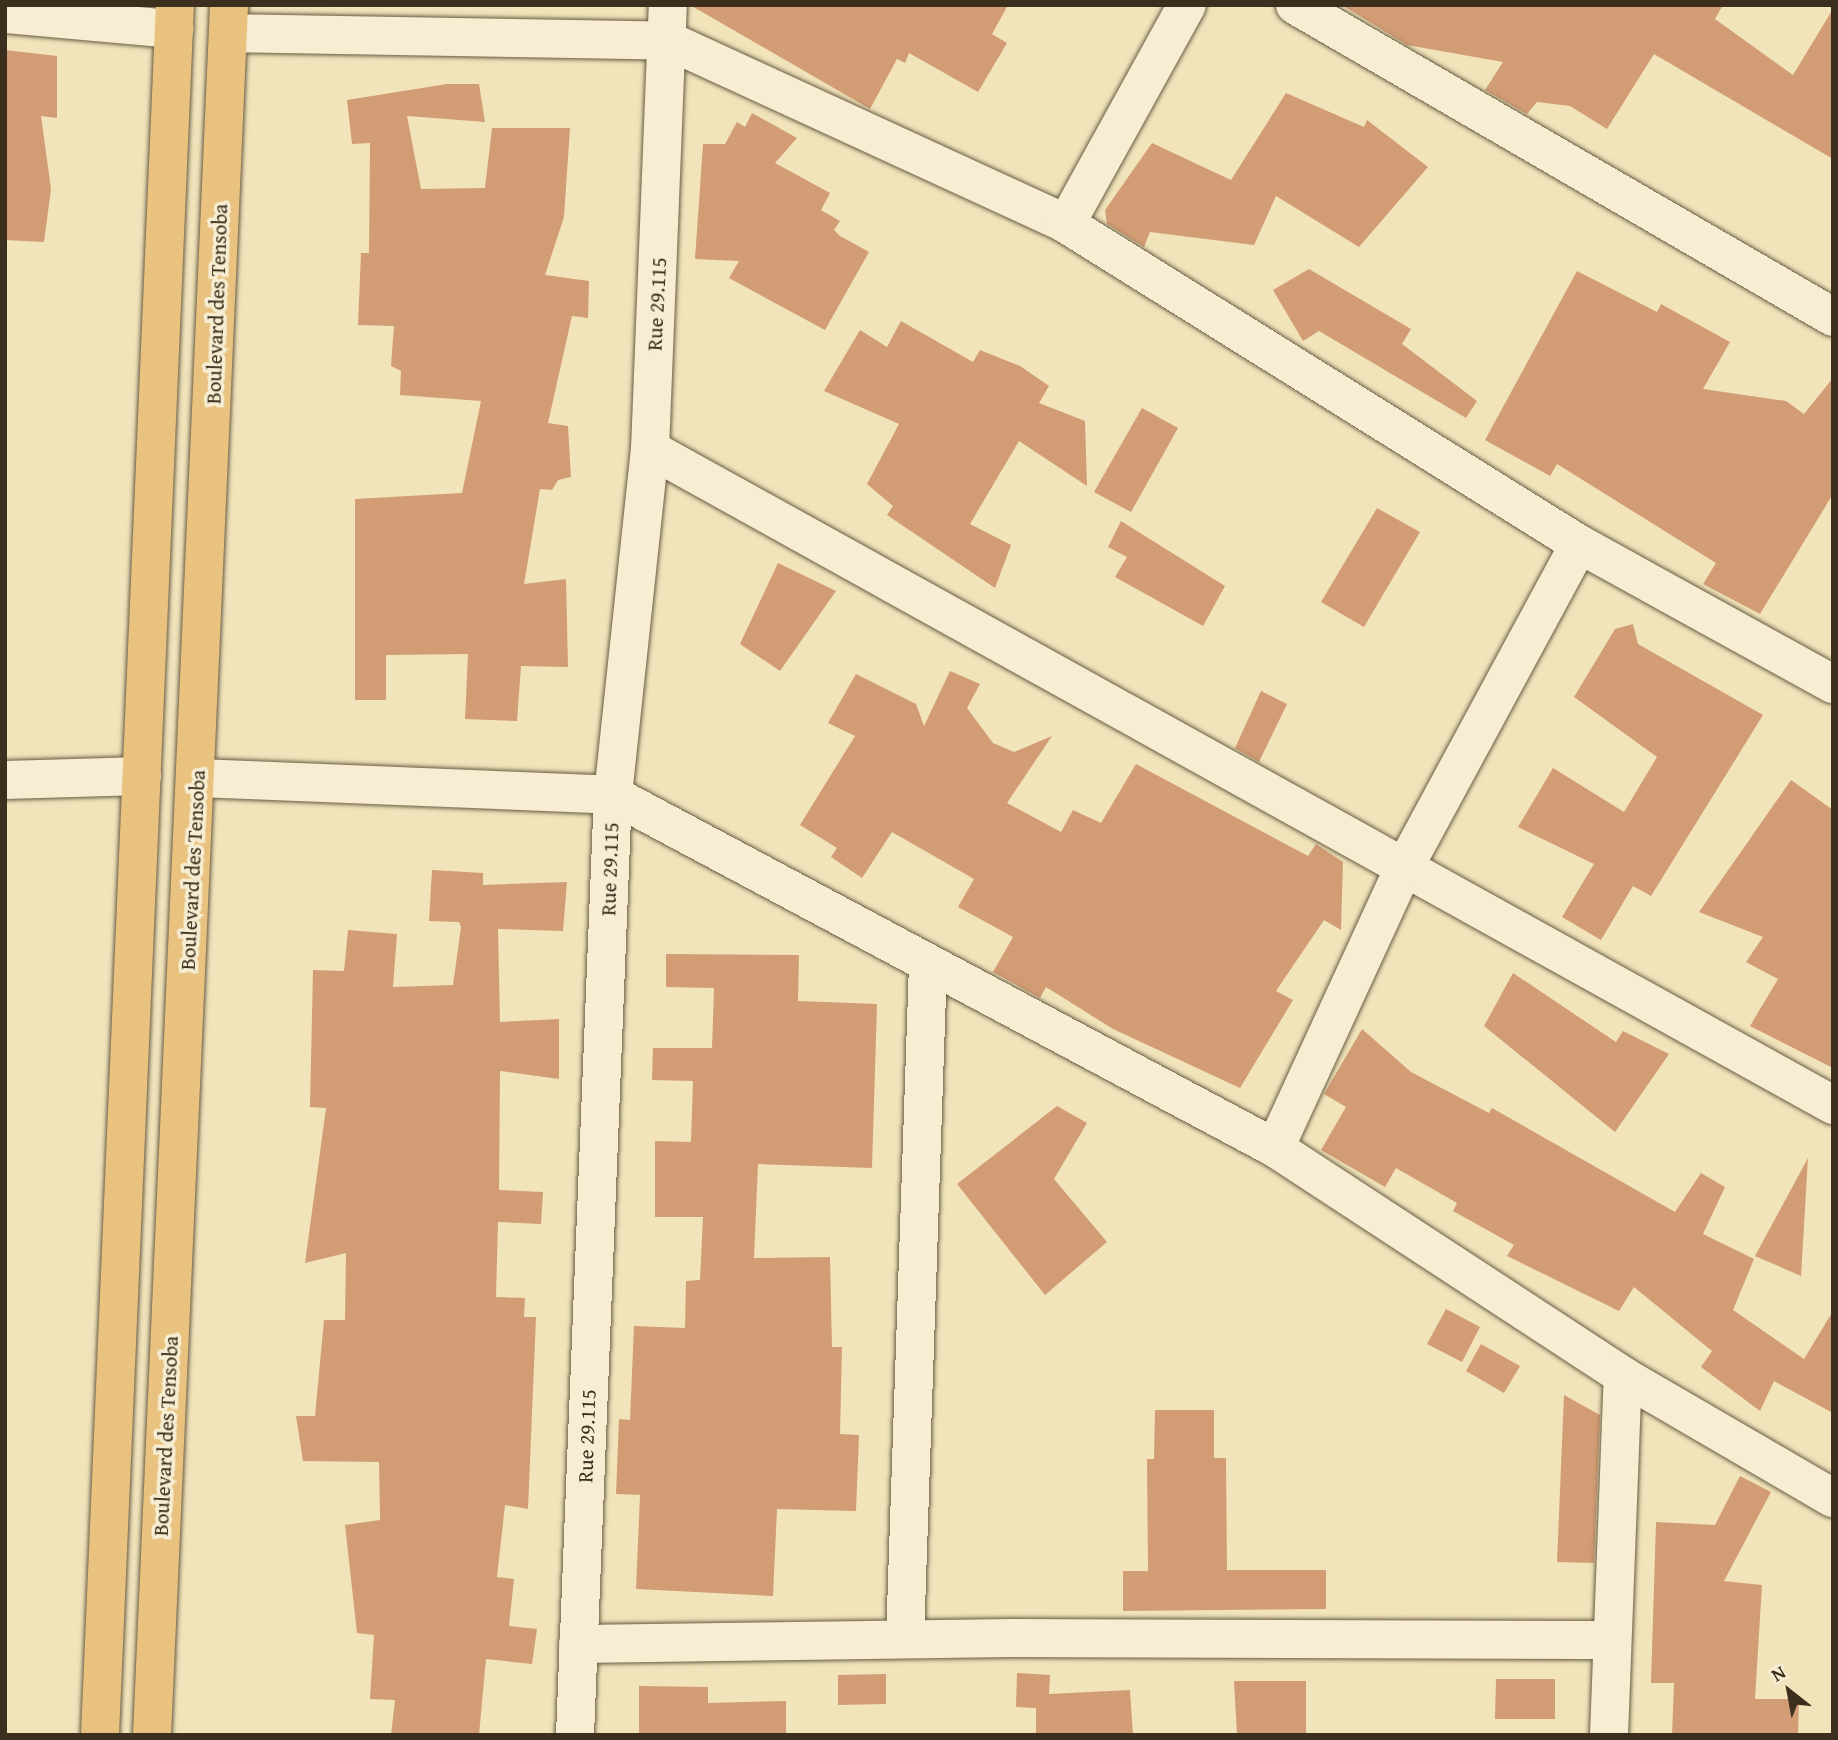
<!DOCTYPE html>
<html>
<head>
<meta charset="utf-8">
<style>
	body { margin:0 }
	#map { position:relative; width:1838px; height:1740px; overflow:hidden; background:#f1e4bb; font-family:"Gentium Book Plus",serif }
	div>[style] { position:absolute }
	.building>* { inset:0; background:#d29c74 }
	.roads { filter:drop-shadow(0 0 2px #695c44) drop-shadow(0 0 2px #695c44) }
	.minor>* { height:38px; margin:-19px; padding:0 19px; transform-origin:19px; border-radius:19px; background:#f6edd3 }
	.primary>* { height:38px; margin:-19px; padding:0 19px; transform-origin:19px; border-radius:19px; background:#e8c27e }
	span { translate:-50% -50%; white-space:nowrap; text-align:center; line-height:1.15; -webkit-text-stroke:7px #f6edd3; paint-order:stroke }
	.street-label { font-size:21px; color:#3c2f1d }
	.frame { position:absolute; inset:0; border:7px solid #3c2f1d; pointer-events:none }
	.north { position:absolute; left:1754px; top:1656px; width:70px; height:70px; -webkit-text-stroke:5px #f6edd3; paint-order:stroke; rotate:329deg; font-size:19px; font-weight:700; line-height:28px; text-align:center; color:#3c2f1d }
	.north::after { content:''; display:block; margin:auto; width:24px; height:32px; background:#3c2f1d; clip-path:polygon(50% 0,100% 100%,50% 72%,0 100%) }
</style>
</head>
<body>
<div id="map">
	<div class="building">
		<i style="clip-path:polygon(690px 5px,1008px 5px,992px 34px,1007px 43px,978px 92px,909px 53px,905px 63px,897px 59px,870px 109px)"></i>
		<i style="clip-path:polygon(1342px 5px,1723px 5px,1715px 19px,1793px 75px,1833px 9px,1833px 159px,1654px 54px,1607px 129px,1570px 106px,1537px 102px,1527px 114px,1485px 90px,1503px 62px,1407px 45px)"></i>
		<i style="clip-path:polygon(5px 50px,57px 56px,57px 118px,41px 116px,51px 189px,44px 242px,5px 240px)"></i>
		<i style="clip-path:polygon(447px 84px,479px 84px,485px 122px,407px 116px,421px 189px,485px 188px,492px 128px,570px 128px,564px 217px,545px 275px,589px 281px,588px 318px,572px 316px,548px 423px,568px 426px,571px 477px,558px 480px,552px 490px,540px 489px,524px 584px,566px 579px,568px 667px,521px 666px,517px 721px,465px 719px,468px 654px,386px 655px,386px 700px,355px 700px,355px 499px,462px 493px,481px 401px,400px 395px,401px 371px,391px 366px,394px 326px,358px 325px,361px 253px,369px 253px,370px 143px,352px 144px,347px 100px)"></i>
		<i style="clip-path:polygon(1286px 93px,1364px 127px,1367px 120px,1428px 167px,1359px 247px,1276px 196px,1254px 245px,1150px 232px,1144px 247px,1107px 224px,1105px 210px,1152px 143px,1231px 180px)"></i>
		<i style="clip-path:polygon(752px 113px,797px 138px,775px 163px,830px 193px,821px 210px,840px 221px,834px 230px,840px 236px,869px 252px,825px 330px,729px 278px,739px 261px,695px 259px,703px 144px,725px 144px,737px 122px,745px 127px)"></i>
		<i style="clip-path:polygon(1309px 269px,1411px 329px,1402px 344px,1477px 401px,1466px 418px,1319px 331px,1303px 341px,1273px 290px)"></i>
		<i style="clip-path:polygon(1577px 271px,1657px 312px,1661px 304px,1730px 342px,1703px 389px,1786px 401px,1804px 414px,1833px 378px,1833px 494px,1760px 614px,1703px 584px,1716px 563px,1557px 464px,1550px 476px,1485px 440px)"></i>
		<i style="clip-path:polygon(901px 321px,973px 362px,980px 350px,1020px 366px,1049px 386px,1039px 403px,1085px 421px,1087px 486px,1019px 441px,970px 524px,1011px 545px,995px 588px,887px 515px,893px 506px,867px 484px,899px 424px,824px 391px,860px 330px,887px 347px)"></i>
		<i style="clip-path:polygon(1142px 408px,1178px 428px,1131px 512px,1094px 492px)"></i>
		<i style="clip-path:polygon(1377px 508px,1420px 532px,1364px 627px,1321px 602px)"></i>
		<i style="clip-path:polygon(1121px 521px,1225px 586px,1203px 626px,1115px 577px,1127px 557px,1108px 547px)"></i>
		<i style="clip-path:polygon(778px 563px,836px 591px,780px 671px,740px 644px)"></i>
		<i style="clip-path:polygon(1633px 624px,1638px 644px,1763px 715px,1651px 896px,1633px 886px,1601px 940px,1562px 917px,1594px 864px,1518px 827px,1553px 768px,1624px 812px,1657px 757px,1574px 697px,1615px 629px)"></i>
		<i style="clip-path:polygon(950px 671px,980px 684px,967px 708px,993px 743px,1014px 752px,1052px 736px,1007px 803px,1061px 832px,1073px 810px,1101px 823px,1136px 764px,1308px 856px,1316px 844px,1343px 862px,1341px 930px,1324px 920px,1276px 991px,1293px 1000px,1240px 1088px,1113px 1029px,1046px 987px,1040px 998px,993px 972px,1013px 937px,958px 907px,974px 879px,892px 832px,862px 878px,831px 857px,837px 848px,800px 825px,855px 736px,828px 723px,856px 674px,916px 704px,924px 726px)"></i>
		<i style="clip-path:polygon(1261px 691px,1287px 704px,1259px 762px,1235px 748px)"></i>
		<i style="clip-path:polygon(1791px 780px,1833px 810px,1833px 1068px,1750px 1026px,1778px 979px,1746px 962px,1763px 937px,1699px 912px)"></i>
		<i style="clip-path:polygon(432px 870px,483px 873px,483px 885px,567px 882px,563px 931px,498px 929px,500px 1022px,559px 1019px,559px 1079px,500px 1071px,499px 1190px,543px 1192px,541px 1224px,498px 1222px,496px 1297px,525px 1298px,524px 1317px,536px 1317px,528px 1509px,505px 1505px,497px 1577px,514px 1579px,509px 1626px,537px 1629px,532px 1664px,486px 1659px,479px 1735px,391px 1735px,395px 1700px,370px 1699px,374px 1635px,357px 1633px,345px 1525px,380px 1520px,379px 1462px,303px 1461px,296px 1416px,315px 1416px,324px 1320px,345px 1320px,346px 1253px,305px 1263px,326px 1108px,310px 1107px,313px 970px,344px 971px,348px 930px,397px 934px,393px 987px,453px 985px,461px 927px,459px 922px,429px 921px)"></i>
		<i style="clip-path:polygon(666px 954px,799px 955px,798px 1001px,877px 1004px,872px 1168px,758px 1164px,754px 1258px,830px 1257px,832px 1347px,842px 1347px,840px 1434px,859px 1435px,856px 1511px,777px 1509px,773px 1596px,636px 1589px,640px 1495px,616px 1494px,619px 1419px,630px 1420px,634px 1326px,685px 1328px,686px 1281px,700px 1280px,703px 1217px,655px 1217px,655px 1141px,691px 1142px,693px 1081px,652px 1080px,653px 1048px,712px 1048px,714px 988px,666px 987px)"></i>
		<i style="clip-path:polygon(1513px 973px,1616px 1042px,1623px 1031px,1669px 1054px,1615px 1132px,1484px 1026px)"></i>
		<i style="clip-path:polygon(1362px 1029px,1411px 1072px,1489px 1113px,1492px 1108px,1675px 1212px,1701px 1173px,1725px 1187px,1703px 1234px,1754px 1259px,1733px 1310px,1804px 1359px,1833px 1311px,1833px 1413px,1774px 1381px,1760px 1411px,1701px 1367px,1712px 1351px,1634px 1287px,1619px 1311px,1507px 1256px,1514px 1245px,1453px 1211px,1457px 1203px,1396px 1168px,1385px 1187px,1321px 1150px,1346px 1107px,1324px 1094px)"></i>
		<i style="clip-path:polygon(1057px 1106px,1087px 1123px,1054px 1179px,1107px 1242px,1045px 1295px,957px 1184px)"></i>
		<i style="clip-path:polygon(1808px 1158px,1801px 1276px,1755px 1256px)"></i>
		<i style="clip-path:polygon(1446px 1309px,1480px 1327px,1462px 1362px,1427px 1344px)"></i>
		<i style="clip-path:polygon(1481px 1344px,1520px 1366px,1504px 1393px,1466px 1371px)"></i>
		<i style="clip-path:polygon(1564px 1395px,1600px 1415px,1594px 1563px,1557px 1562px)"></i>
		<i style="clip-path:polygon(1155px 1410px,1214px 1410px,1214px 1458px,1226px 1458px,1227px 1570px,1326px 1570px,1326px 1609px,1123px 1611px,1123px 1571px,1148px 1571px,1147px 1459px,1154px 1459px)"></i>
		<i style="clip-path:polygon(1740px 1476px,1771px 1492px,1724px 1581px,1762px 1585px,1755px 1699px,1799px 1699px,1798px 1735px,1672px 1735px,1674px 1683px,1651px 1683px,1656px 1522px,1715px 1525px)"></i>
		<i style="clip-path:polygon(1017px 1673px,1050px 1675px,1049px 1694px,1130px 1690px,1133px 1735px,1036px 1735px,1036px 1708px,1016px 1707px)"></i>
		<i style="clip-path:polygon(886px 1674px,886px 1704px,838px 1705px,838px 1675px)"></i>
		<i style="clip-path:polygon(1496px 1679px,1555px 1679px,1555px 1719px,1495px 1719px)"></i>
		<i style="clip-path:polygon(1234px 1681px,1306px 1681px,1306px 1735px,1237px 1735px)"></i>
		<i style="clip-path:polygon(639px 1686px,708px 1687px,708px 1703px,786px 1701px,786px 1735px,639px 1735px)"></i>
	</div>
	<div class="roads">
		<div class="minor">
			<i style="left:1295px;top:5px;width:622px;rotate:30.11deg"></i>
			<i style="left:5px;top:14px;width:170px;rotate:5.1deg"></i>
			<i style="left:228px;top:33px;width:441px;rotate:1deg"></i>
			<i style="left:669px;top:41px;width:437px;rotate:24.7deg"></i>
			<i style="left:1066px;top:224px;width:605px;rotate:31.96deg"></i>
			<i style="left:1579px;top:544px;width:290px;rotate:28.9deg"></i>
			<i style="left:1066px;top:224px;width:250px;rotate:-61.1deg"></i>
			<i style="left:650px;top:449px;width:1353px;rotate:29.01deg"></i>
			<i style="left:198px;top:778px;width:415px;rotate:2.3deg"></i>
			<i style="left:613px;top:795px;width:750px;rotate:28.07deg"></i>
			<i style="left:1275px;top:1148px;width:416px;rotate:33.2deg"></i>
			<i style="left:1623px;top:1376px;width:243px;rotate:30.2deg"></i>
			<i style="left:5px;top:780px;width:137px;rotate:-1.7deg"></i>
			<i style="left:1275px;top:1148px;width:308px;rotate:-65.3deg"></i>
			<i style="left:1404px;top:868px;width:368px;rotate:-61.6deg"></i>
			<i style="left:905px;top:1639px;width:675px;rotate:-88.05deg"></i>
			<i style="left:578px;top:1644px;width:434px;rotate:-0.8deg"></i>
			<i style="left:1012px;top:1638px;width:597px;rotate:0.19deg"></i>
			<i style="left:575px;top:1735px;width:941px;rotate:-87.69deg"></i>
			<i style="left:613px;top:795px;width:348px;rotate:-83.9deg"></i>
			<i style="left:650px;top:449px;width:444px;rotate:-87.7deg"></i>
			<i style="left:1609px;top:1735px;width:359px;rotate:-87.8deg"></i>
		</div>
		<div class="primary">
			<i style="left:100px;top:1735px;width:1732px;rotate:-87.52deg"></i>
			<i style="left:152px;top:1735px;width:1732px;rotate:-87.45deg"></i>
		</div>
	</div>
	<div class="street-label">
		<span style="left:217px;top:304px;rotate:-88deg">Boulevard des Tensoba</span>
		<span style="left:657px;top:304px;rotate:-87deg">Rue 29.115</span>
		<span style="left:610px;top:869px;rotate:-88deg">Rue 29.115</span>
		<span style="left:193px;top:870px;rotate:-87deg">Boulevard des Tensoba</span>
		<span style="left:166px;top:1436px;rotate:-87deg">Boulevard des Tensoba</span>
		<span style="left:587px;top:1436px;rotate:-88deg">Rue 29.115</span>
	</div>
	<div class="frame"></div>
	<div class="north">N</div>
</div>
</body>
</html>
